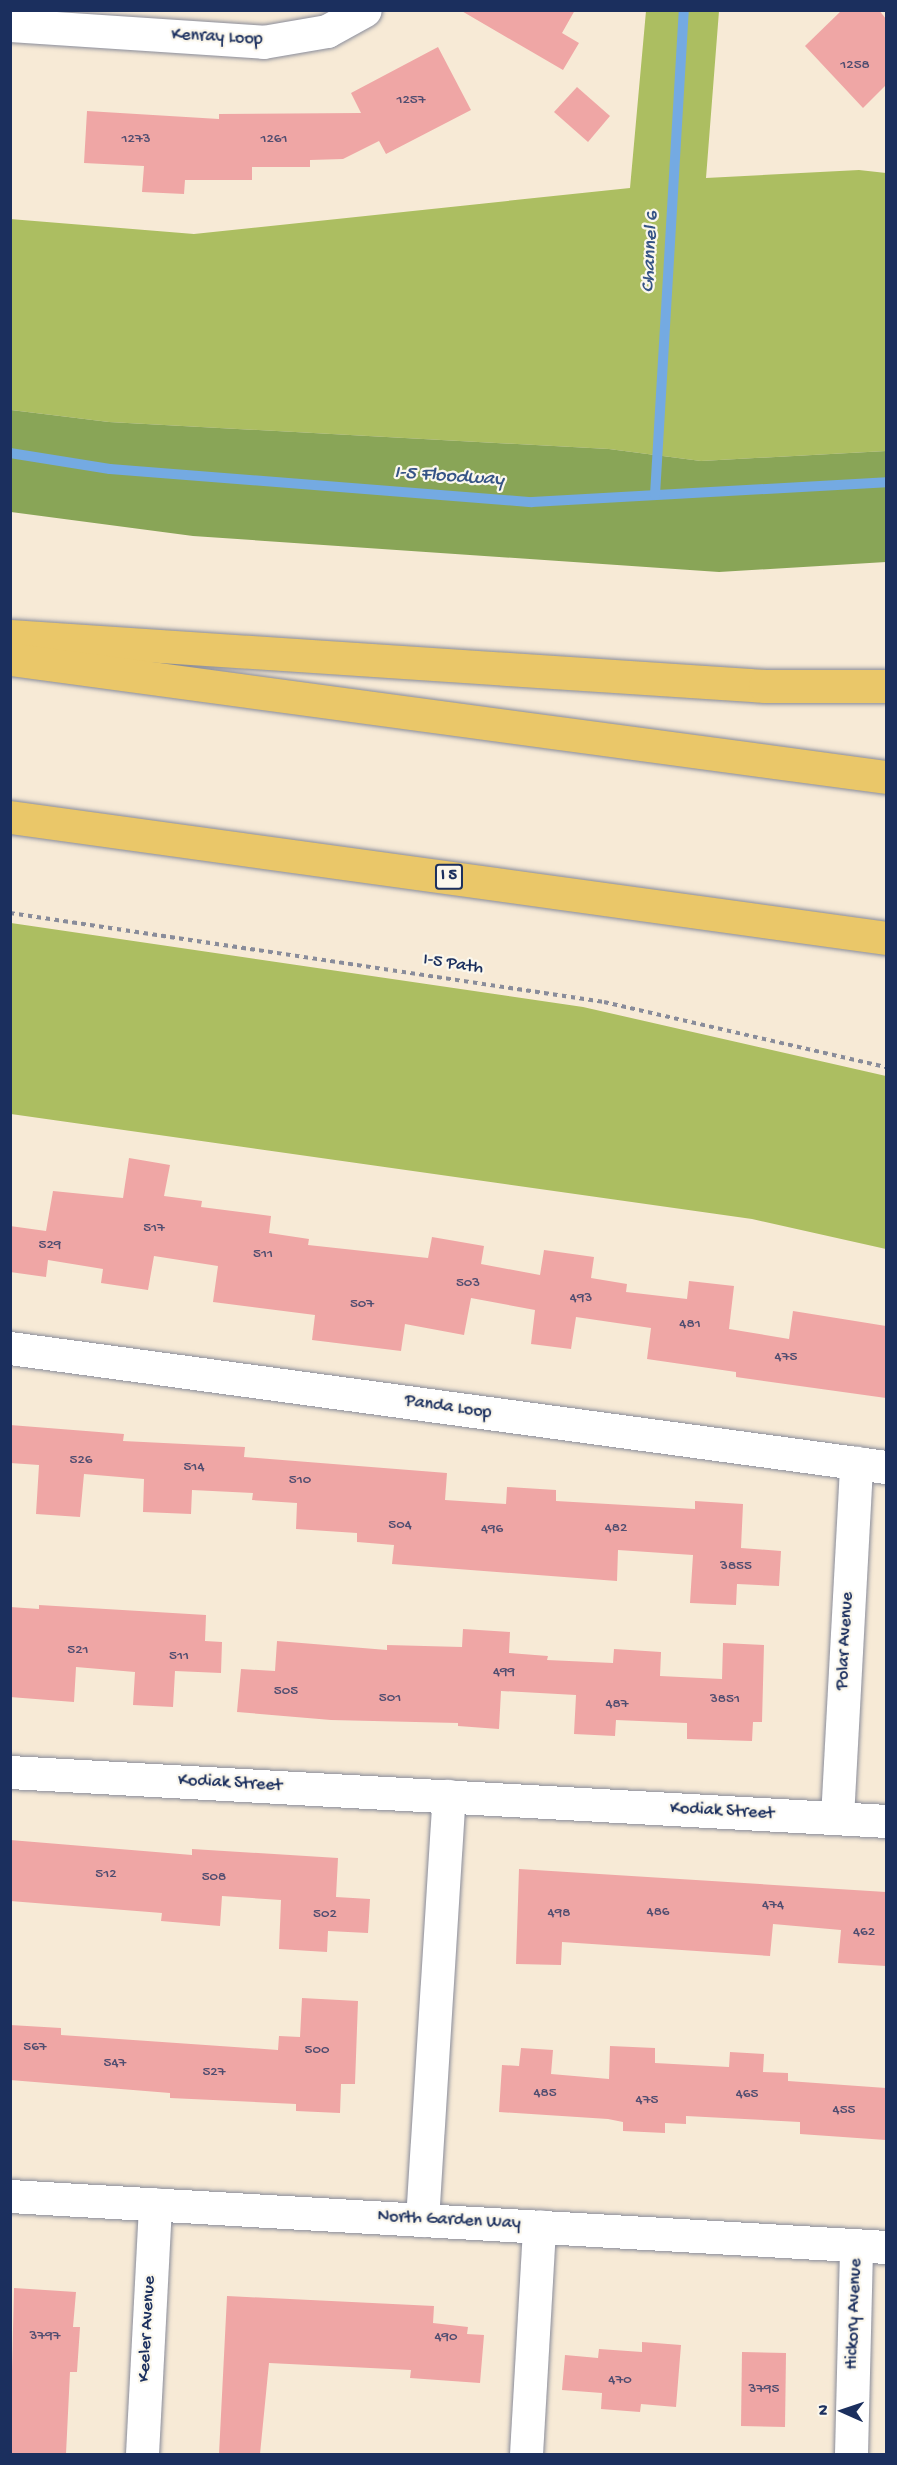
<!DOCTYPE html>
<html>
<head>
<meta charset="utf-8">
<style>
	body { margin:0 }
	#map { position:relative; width:897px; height:2465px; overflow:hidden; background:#f7ead6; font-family:"Gochi Hand",sans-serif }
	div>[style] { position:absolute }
	.green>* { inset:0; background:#acbe61 }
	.forest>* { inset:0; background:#89a557 }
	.stream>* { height:10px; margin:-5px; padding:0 5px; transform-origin:5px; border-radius:5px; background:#74aae2 }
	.building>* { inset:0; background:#efa6a5 }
	.path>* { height:4px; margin-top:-2px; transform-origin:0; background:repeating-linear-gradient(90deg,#898c9a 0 4.5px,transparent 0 9px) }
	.roads { filter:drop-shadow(0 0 2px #898c9a) drop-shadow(0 0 2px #898c9a) }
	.minor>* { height:33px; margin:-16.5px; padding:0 16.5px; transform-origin:16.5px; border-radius:16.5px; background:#fff }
	.highway>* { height:33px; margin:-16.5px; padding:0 16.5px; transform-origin:16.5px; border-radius:16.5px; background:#eac769 }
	span { translate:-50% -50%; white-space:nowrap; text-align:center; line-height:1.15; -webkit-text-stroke:4.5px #fbf7ec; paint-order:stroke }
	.number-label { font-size:15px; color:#504d70 }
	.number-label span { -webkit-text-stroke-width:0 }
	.shield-label span { padding:2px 4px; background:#fbf7ec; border:2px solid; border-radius:4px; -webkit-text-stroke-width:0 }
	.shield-label { font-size:16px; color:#1b2f5e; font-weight:700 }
	.street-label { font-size:18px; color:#1b2f5e }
	.water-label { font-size:20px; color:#365486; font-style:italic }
	.frame { position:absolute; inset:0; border:12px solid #1b2f5e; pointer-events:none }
	.north { position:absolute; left:813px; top:2381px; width:60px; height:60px; -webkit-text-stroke:4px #fbf7ec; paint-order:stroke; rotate:273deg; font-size:16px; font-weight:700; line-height:24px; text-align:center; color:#1b2f5e }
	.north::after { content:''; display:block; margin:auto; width:21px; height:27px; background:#1b2f5e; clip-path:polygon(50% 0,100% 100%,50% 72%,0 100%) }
</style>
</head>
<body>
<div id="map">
	<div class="green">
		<i style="clip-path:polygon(646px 11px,719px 11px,706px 178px,859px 170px,886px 173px,886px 451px,701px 461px,609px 449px,109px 422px,11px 410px,10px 219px,194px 234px,630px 188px)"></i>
		<i style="clip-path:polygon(11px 923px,583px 1007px,886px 1076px,886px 1249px,752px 1219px,11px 1114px)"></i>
	</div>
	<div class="forest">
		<i style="clip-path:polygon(11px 410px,109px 422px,609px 449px,701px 461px,886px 451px,886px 562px,719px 572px,193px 536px,11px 512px)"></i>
	</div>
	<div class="stream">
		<i style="left:10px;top:453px;width:101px;rotate:9.1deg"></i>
		<i style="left:110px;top:469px;width:423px;rotate:4.5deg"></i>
		<i style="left:532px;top:502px;width:355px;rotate:-3.2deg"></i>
		<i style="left:655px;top:495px;width:486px;rotate:-86.6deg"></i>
	</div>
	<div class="building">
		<i style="clip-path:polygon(460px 10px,575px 10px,562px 33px,579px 43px,563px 70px)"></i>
		<i style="clip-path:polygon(842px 10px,879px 10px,886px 19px,886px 85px,863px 108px,805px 46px)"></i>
		<i style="clip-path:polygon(438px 47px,471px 110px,386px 154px,379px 141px,343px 159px,310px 160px,310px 167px,252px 167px,252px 180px,185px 180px,184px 194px,142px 192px,144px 166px,84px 163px,87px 111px,219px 119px,219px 114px,361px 113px,351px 93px)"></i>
		<i style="clip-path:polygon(577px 87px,610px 116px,588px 142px,554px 112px)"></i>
		<i style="clip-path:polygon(129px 1158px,170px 1165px,164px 1196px,202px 1201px,201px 1207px,271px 1216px,269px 1233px,309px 1239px,308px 1245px,428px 1258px,432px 1237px,484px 1246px,481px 1264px,540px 1275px,544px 1250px,594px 1257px,591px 1278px,627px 1284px,626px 1292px,687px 1299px,689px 1281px,734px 1286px,729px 1329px,789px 1339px,793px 1311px,886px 1326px,886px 1398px,736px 1377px,736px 1372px,647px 1359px,651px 1328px,576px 1317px,571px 1349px,531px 1344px,535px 1310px,471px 1298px,464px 1335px,405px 1324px,401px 1351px,312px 1340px,315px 1315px,213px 1302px,218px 1266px,154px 1256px,148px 1290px,101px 1283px,103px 1269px,48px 1260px,46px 1277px,10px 1272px,10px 1226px,46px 1231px,53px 1191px,123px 1198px)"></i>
		<i style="clip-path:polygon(10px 1425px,124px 1434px,123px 1441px,245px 1447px,244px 1457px,447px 1473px,445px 1500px,506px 1504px,507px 1487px,556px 1490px,556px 1501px,695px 1509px,695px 1501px,743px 1504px,741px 1548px,781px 1551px,779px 1586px,737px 1584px,736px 1605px,690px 1603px,693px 1555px,618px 1550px,617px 1581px,392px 1564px,394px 1545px,357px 1542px,357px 1533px,296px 1529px,297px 1503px,252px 1500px,253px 1493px,192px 1490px,191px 1514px,143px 1512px,144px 1479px,84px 1474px,80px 1517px,36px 1514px,39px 1465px,10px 1463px)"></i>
		<i style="clip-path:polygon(39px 1605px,206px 1615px,205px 1641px,222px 1642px,221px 1673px,175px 1671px,173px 1707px,133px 1705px,135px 1672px,76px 1667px,74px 1702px,10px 1697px,10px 1607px,39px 1609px)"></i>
		<i style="clip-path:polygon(463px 1629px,510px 1632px,509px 1653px,548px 1656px,547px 1660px,613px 1663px,614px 1649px,661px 1652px,660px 1676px,722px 1679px,723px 1643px,764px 1645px,762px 1722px,753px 1722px,752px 1741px,687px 1739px,687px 1723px,616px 1720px,615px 1736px,574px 1734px,576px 1695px,501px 1691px,499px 1729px,458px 1726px,458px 1723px,331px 1720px,237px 1712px,241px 1669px,275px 1671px,277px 1641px,387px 1650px,387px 1645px,462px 1647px)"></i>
		<i style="clip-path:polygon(10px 1840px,192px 1855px,192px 1849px,338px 1858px,336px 1897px,370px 1899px,368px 1933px,328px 1931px,327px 1952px,279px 1949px,281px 1900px,222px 1896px,220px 1926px,161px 1921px,162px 1913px,10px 1901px)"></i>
		<i style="clip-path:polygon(519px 1869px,886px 1892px,886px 1966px,838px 1963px,841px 1930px,773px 1924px,770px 1956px,562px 1942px,561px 1965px,516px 1964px)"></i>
		<i style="clip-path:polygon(302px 1998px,358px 2001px,355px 2084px,341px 2084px,340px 2113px,296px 2111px,296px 2104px,170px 2098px,170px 2093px,10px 2080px,10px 2025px,61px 2028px,61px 2035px,278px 2050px,279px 2036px,300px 2037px)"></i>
		<i style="clip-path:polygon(610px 2046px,655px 2048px,655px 2063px,729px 2067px,730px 2052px,764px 2054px,763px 2072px,788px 2073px,788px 2081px,886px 2088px,886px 2140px,800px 2134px,800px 2122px,686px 2116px,686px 2124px,665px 2123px,665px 2133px,623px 2131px,623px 2122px,608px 2119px,499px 2112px,502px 2065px,519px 2066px,521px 2048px,553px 2050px,551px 2074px,609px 2079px)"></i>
		<i style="clip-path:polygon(14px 2288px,76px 2292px,73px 2327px,80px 2327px,77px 2372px,70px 2372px,66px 2454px,10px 2454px)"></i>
		<i style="clip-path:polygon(227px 2296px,434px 2306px,433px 2323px,468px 2327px,467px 2334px,484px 2335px,480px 2383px,410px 2378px,411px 2370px,269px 2363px,260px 2454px,219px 2454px)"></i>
		<i style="clip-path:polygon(642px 2342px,681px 2345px,676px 2407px,641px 2404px,640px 2412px,601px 2409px,602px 2393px,562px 2390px,565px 2355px,598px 2358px,599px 2349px,642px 2352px)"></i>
		<i style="clip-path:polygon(742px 2352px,786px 2353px,785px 2427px,741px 2426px)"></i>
	</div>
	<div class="path">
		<i style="left:10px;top:913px;width:601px;rotate:8.52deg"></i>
		<i style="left:604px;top:1002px;width:289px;rotate:13deg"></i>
	</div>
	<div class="roads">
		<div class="minor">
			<i style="left:10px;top:25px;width:254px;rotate:3.8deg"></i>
			<i style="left:263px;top:42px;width:65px;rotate:-9.8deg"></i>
			<i style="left:327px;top:31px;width:43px;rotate:-28.9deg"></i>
			<i style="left:10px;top:1348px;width:884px;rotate:7.74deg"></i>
			<i style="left:10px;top:1772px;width:877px;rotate:3.2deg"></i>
			<i style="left:837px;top:1818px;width:356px;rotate:-86.9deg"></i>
			<i style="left:10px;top:2196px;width:877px;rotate:3.33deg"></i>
			<i style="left:422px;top:2220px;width:425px;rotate:-86.4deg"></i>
			<i style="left:142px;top:2454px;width:250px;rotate:-87deg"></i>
			<i style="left:526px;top:2454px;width:228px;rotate:-86.7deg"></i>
			<i style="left:851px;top:2454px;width:209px;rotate:-88.6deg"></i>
		</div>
		<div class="highway">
			<i style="left:10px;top:636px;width:757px;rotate:3.79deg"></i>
			<i style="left:765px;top:686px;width:121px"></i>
			<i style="left:10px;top:659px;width:884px;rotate:7.67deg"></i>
			<i style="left:10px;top:817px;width:884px;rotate:7.86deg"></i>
		</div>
	</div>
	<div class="number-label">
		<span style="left:855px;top:66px">1258</span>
		<span style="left:411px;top:101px">1257</span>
		<span style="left:136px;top:140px">1273</span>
		<span style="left:274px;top:140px">1261</span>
		<span style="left:154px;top:1229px">517</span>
		<span style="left:50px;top:1246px">529</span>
		<span style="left:263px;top:1255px">511</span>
		<span style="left:468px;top:1284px">503</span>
		<span style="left:581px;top:1299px">493</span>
		<span style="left:362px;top:1305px">507</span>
		<span style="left:690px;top:1325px">481</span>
		<span style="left:786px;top:1358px">475</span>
		<span style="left:81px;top:1461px">526</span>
		<span style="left:194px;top:1468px">514</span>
		<span style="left:300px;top:1481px">510</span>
		<span style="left:400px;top:1526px">504</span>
		<span style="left:616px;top:1529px">482</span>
		<span style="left:492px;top:1530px">496</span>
		<span style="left:736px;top:1567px">3855</span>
		<span style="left:78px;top:1651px">521</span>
		<span style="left:179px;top:1657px">511</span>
		<span style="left:504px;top:1673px">499</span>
		<span style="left:286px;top:1692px">505</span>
		<span style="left:390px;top:1699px">501</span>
		<span style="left:725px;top:1700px">3851</span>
		<span style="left:617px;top:1705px">487</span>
		<span style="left:106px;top:1875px">512</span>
		<span style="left:214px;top:1878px">508</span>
		<span style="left:773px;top:1906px">474</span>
		<span style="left:658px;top:1913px">486</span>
		<span style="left:559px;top:1914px">498</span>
		<span style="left:325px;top:1915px">502</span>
		<span style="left:864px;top:1933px">462</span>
		<span style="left:35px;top:2048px">567</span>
		<span style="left:317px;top:2051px">500</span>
		<span style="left:115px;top:2064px">547</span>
		<span style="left:214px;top:2073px">527</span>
		<span style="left:545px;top:2094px">485</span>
		<span style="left:747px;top:2095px">465</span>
		<span style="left:647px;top:2101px">475</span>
		<span style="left:844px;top:2111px">455</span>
		<span style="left:45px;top:2337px">3797</span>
		<span style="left:446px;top:2338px">490</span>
		<span style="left:620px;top:2381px">470</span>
		<span style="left:764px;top:2390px">3795</span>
	</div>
	<div class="shield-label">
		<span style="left:449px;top:877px">I 5</span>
	</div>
	<div class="street-label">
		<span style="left:217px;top:38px;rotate:3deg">Kenray Loop</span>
		<span style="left:453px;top:965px;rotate:9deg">I-5 Path</span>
		<span style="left:448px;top:1408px;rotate:8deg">Panda Loop</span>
		<span style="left:846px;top:1641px;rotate:-87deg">Polar Avenue</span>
		<span style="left:230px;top:1784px;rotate:3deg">Kodiak Street</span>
		<span style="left:722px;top:1812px;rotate:3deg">Kodiak Street</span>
		<span style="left:449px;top:2221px;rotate:3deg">North Garden Way</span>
		<span style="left:855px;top:2314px;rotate:-88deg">Hickory Avenue</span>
		<span style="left:148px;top:2329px;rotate:-87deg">Keeler Avenue</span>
	</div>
	<div class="water-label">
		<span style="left:651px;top:252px;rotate:-87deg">Channel 6</span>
		<span style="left:449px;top:477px;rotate:4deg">I-5 Floodway</span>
	</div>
	<div class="frame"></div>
	<div class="north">N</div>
</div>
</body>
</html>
